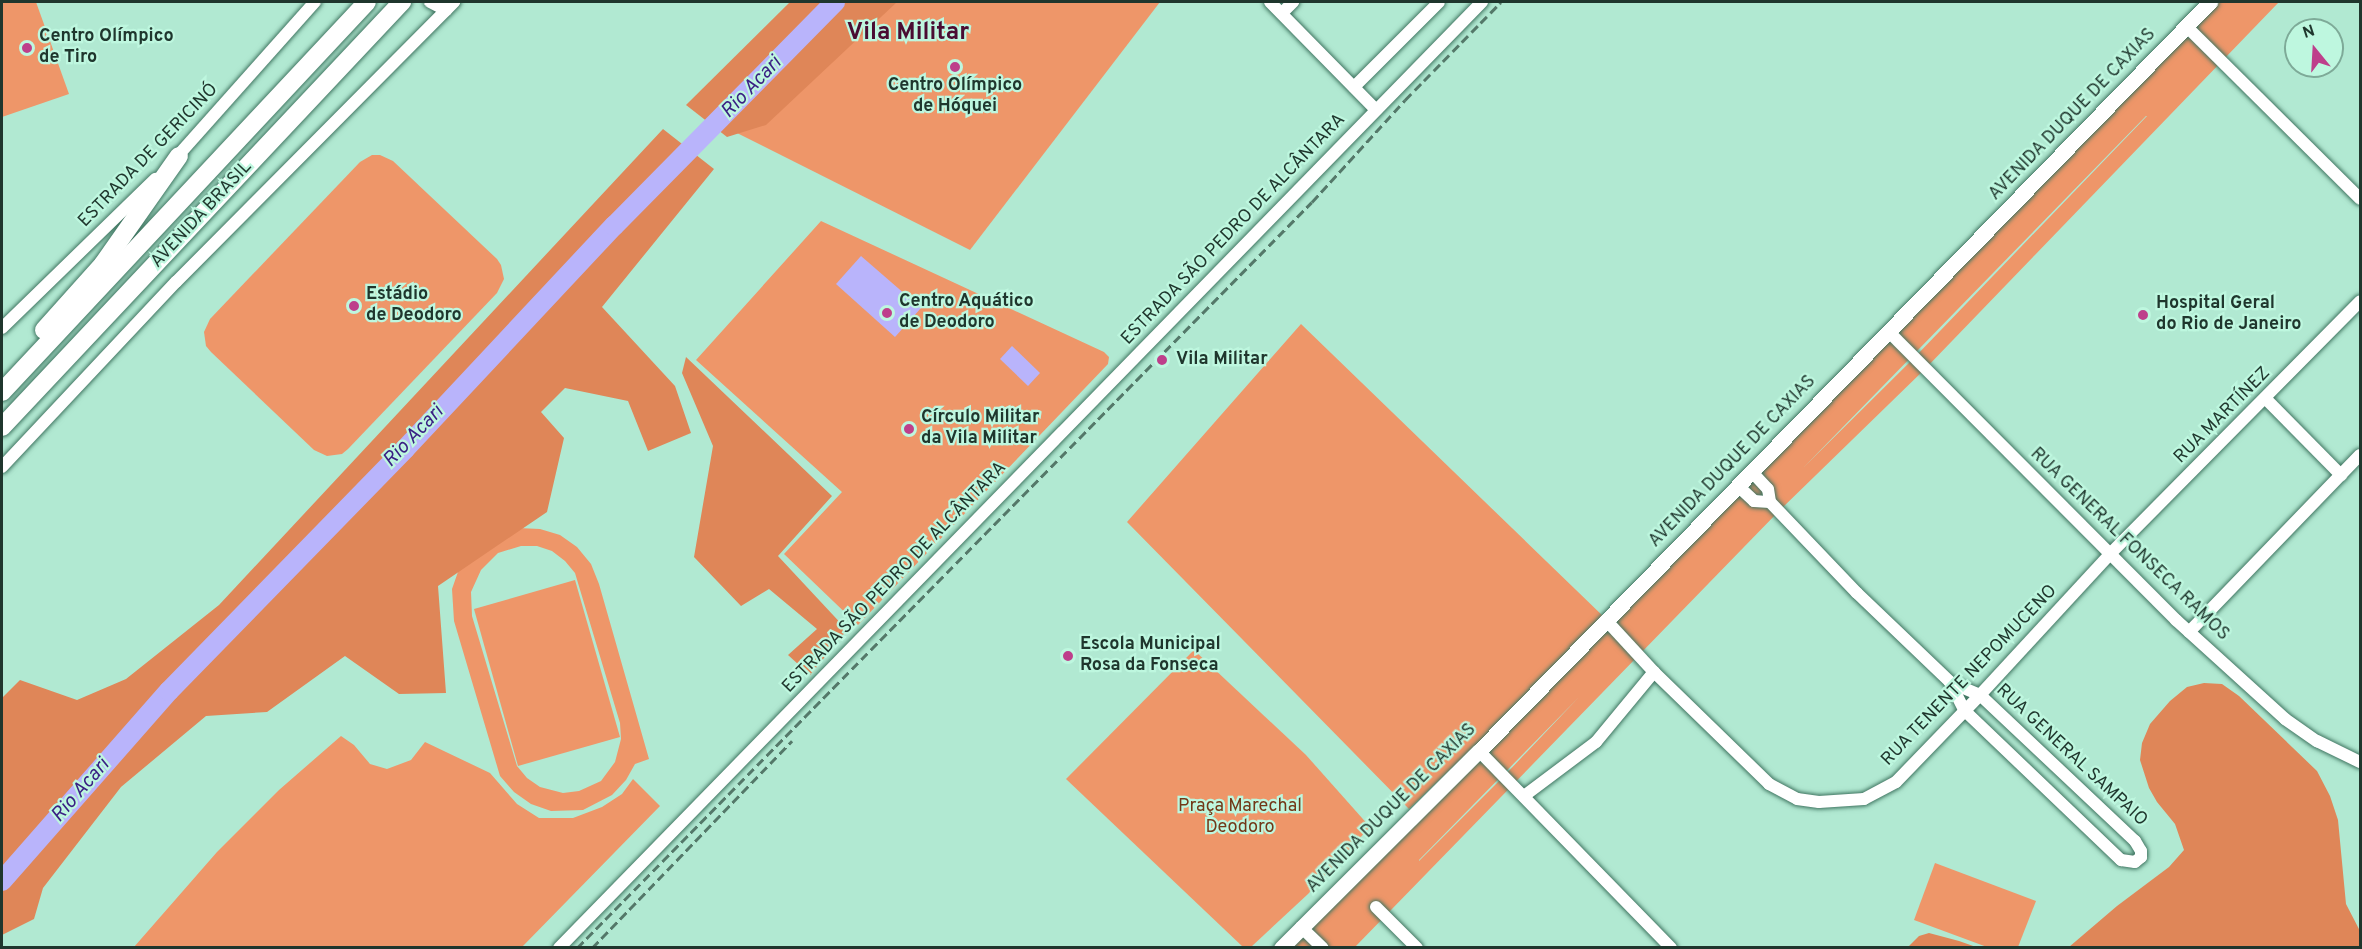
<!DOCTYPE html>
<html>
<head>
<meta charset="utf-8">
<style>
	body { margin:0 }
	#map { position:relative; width:2362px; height:949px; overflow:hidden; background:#b1e9d2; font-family:Overpass,sans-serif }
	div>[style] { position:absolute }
	.green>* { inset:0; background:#ee9669 }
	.forest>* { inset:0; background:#df8658 }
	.water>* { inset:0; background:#b9b4fb }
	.river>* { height:20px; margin:-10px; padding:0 10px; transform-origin:10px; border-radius:10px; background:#b9b4fb }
	.roads { filter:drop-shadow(0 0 2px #407561) drop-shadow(0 0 2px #407561) }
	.minor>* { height:12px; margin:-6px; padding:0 6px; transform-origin:6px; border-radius:6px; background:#fff }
	.major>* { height:15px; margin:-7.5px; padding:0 7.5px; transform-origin:7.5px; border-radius:7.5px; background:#fff }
	.highway>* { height:18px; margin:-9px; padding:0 9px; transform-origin:9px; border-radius:9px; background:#fff }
	.rail>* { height:3px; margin-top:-1.5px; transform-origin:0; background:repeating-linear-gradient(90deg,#547869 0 9px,transparent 0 13.5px) }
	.dots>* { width:16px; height:16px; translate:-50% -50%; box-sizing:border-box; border:3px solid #bef7df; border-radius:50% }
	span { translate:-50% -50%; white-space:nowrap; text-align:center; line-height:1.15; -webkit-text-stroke:4.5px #bef7df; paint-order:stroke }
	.poi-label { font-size:18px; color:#1f362d; font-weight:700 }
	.left { translate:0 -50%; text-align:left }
	.street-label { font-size:18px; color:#1f362d }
	.park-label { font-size:18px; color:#723817 }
	.water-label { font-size:20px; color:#3a2084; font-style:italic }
	.district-label { font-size:24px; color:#4a0c32; font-weight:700 }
	.frame { position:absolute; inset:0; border:3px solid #1f362d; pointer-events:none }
	.north { position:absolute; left:2284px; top:18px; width:60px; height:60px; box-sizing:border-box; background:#bef7df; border:2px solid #7eaa98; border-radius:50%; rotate:342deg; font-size:16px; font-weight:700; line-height:24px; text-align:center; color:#1f362d }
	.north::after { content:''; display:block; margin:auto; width:21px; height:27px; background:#be3f8b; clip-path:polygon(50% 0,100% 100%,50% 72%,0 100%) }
</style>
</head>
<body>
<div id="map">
	<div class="green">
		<i style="clip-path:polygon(2px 2px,36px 2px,69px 94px,2px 117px)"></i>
		<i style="clip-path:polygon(863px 2px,1160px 2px,970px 250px,737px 133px)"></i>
		<i style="clip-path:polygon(evenodd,2208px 2px,2279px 2px,1925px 369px,1779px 511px,1355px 947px,1284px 947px,1543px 680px,1409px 809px,1127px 522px,1301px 324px,1605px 618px,2208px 2px,2147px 116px,1914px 358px,1804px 467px,2146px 116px,2147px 116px,2208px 2px,1579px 697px,1504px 776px,1419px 861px,1419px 860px,1579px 697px)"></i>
		<i style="clip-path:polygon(372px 155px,380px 155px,393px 161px,497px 259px,501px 265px,504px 279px,497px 293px,348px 449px,342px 454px,327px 456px,314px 450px,211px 352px,206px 346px,204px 332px,210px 319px,360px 162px)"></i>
		<i style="clip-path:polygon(821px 221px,1104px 352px,1109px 357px,1108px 364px,858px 625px,784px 554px,842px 492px,696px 360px)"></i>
		<i style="clip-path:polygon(evenodd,518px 528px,540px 529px,560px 535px,577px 547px,591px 564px,599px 584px,649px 759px,635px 764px,626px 780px,612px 795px,583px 810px,551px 811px,531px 804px,514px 792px,500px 776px,454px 621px,452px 589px,459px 569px,518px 528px,521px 546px,537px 546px,552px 551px,565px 561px,575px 573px,620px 723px,621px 739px,615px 762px,601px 781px,579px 791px,563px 793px,540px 787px,527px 778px,517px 766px,472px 616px,471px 592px,481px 570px,498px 553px,521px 546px)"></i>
		<i style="clip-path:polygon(575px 580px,620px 737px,518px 766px,474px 609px)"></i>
		<i style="clip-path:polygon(1194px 650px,1306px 755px,1370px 827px,1308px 894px,1251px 947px,1243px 947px,1066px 779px)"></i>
		<i style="clip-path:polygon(341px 736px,354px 745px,370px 764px,387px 769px,411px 760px,425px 742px,490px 773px,517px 804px,539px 818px,573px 818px,602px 807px,622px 794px,633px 779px,660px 806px,522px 947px,134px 947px,217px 852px,279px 790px)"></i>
		<i style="clip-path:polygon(1935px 863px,2036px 901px,2018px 947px,1987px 947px,1914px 920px)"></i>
	</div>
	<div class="forest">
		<i style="clip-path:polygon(790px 2px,897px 2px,766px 125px,727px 137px,686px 105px)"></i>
		<i style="clip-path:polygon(663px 129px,714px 169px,602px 307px,675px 386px,691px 433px,648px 451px,628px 401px,565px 388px,541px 412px,564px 438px,547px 512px,438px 586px,446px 693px,399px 694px,345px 656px,267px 712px,206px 716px,121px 787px,43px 888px,34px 919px,2px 935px,2px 698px,20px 680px,77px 700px,126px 679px,219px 605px)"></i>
		<i style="clip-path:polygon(686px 357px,832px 496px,778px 556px,847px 630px,810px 675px,788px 655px,817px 629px,769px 589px,741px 606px,694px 557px,713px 446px,682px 373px)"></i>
		<i style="clip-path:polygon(2204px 683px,2222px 684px,2239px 696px,2317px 771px,2330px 796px,2338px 820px,2346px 904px,2360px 931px,2360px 947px,2069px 947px,2117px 906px,2169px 867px,2184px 850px,2175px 824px,2157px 802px,2149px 788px,2140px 760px,2142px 743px,2150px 724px,2170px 701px,2187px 687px)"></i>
		<i style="clip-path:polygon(1929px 933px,1959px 941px,1976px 947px,1908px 947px,1919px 936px)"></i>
	</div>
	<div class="water">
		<i style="clip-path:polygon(861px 256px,921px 308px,895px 337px,836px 284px)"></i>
		<i style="clip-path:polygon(1012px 346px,1040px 373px,1028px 386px,1000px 359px)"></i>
	</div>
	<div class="river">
		<i style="left:2px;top:881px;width:253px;rotate:-48.7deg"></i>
		<i style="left:169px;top:691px;width:338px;rotate:-45.7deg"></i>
		<i style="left:405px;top:449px;width:306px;rotate:-46.9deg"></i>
		<i style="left:614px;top:226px;width:315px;rotate:-45.4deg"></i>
	</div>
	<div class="roads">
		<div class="minor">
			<i style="left:430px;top:2px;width:18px;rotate:27deg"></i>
			<i style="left:1270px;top:2px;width:150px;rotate:45.5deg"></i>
			<i style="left:1282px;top:13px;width:16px;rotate:-45deg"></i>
			<i style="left:2186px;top:26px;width:245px;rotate:44.8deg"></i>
			<i style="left:1354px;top:87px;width:120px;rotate:-45deg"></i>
			<i style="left:174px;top:160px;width:212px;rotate:-48.3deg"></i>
			<i style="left:2px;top:328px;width:214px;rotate:-44.2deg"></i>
			<i style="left:1889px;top:332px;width:407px;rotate:45.1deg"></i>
			<i style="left:2176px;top:620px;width:147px;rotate:42.2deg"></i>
			<i style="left:2285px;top:719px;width:39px;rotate:35deg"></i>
			<i style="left:2317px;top:741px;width:48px;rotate:26deg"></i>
			<i style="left:2266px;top:399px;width:107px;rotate:45.4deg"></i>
			<i style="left:2px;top:467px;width:254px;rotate:-46.8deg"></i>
			<i style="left:176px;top:282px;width:395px;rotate:-45.2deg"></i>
			<i style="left:1752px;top:472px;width:23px;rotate:47deg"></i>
			<i style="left:1768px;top:489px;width:13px;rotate:81deg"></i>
			<i style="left:1770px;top:502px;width:126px;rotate:46.3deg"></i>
			<i style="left:1857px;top:593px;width:129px;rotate:43.7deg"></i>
			<i style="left:1950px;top:682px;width:33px;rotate:63deg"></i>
			<i style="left:1965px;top:711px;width:216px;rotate:43.7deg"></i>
			<i style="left:2121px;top:860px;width:14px;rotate:8deg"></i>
			<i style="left:2135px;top:862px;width:8px;rotate:-40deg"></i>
			<i style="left:2141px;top:857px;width:6px;rotate:-90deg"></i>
			<i style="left:2141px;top:851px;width:12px;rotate:-121deg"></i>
			<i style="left:2135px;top:841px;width:213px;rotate:-136.7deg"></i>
			<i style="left:1980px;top:695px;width:33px;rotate:-157deg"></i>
			<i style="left:1738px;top:486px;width:22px;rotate:43deg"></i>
			<i style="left:1754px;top:501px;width:16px;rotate:4deg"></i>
			<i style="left:1606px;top:620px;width:71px;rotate:47.3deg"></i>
			<i style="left:1654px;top:672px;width:161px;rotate:44.2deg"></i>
			<i style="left:1769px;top:784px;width:32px;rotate:28deg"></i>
			<i style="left:1797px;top:799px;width:22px;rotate:8deg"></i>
			<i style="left:1819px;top:802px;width:45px;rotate:-3.8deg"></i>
			<i style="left:1864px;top:799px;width:36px;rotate:-28deg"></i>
			<i style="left:1896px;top:782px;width:121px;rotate:-46deg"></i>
			<i style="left:1980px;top:695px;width:190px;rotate:-47.3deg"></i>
			<i style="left:2109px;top:555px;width:357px;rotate:-45.3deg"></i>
			<i style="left:2189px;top:632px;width:246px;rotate:-46deg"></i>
			<i style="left:1479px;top:751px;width:275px;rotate:45.7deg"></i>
			<i style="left:1524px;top:796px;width:90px;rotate:-36.9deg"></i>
			<i style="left:1596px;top:742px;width:91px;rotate:-50.4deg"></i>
			<i style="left:1376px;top:907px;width:58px;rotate:45deg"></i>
			<i style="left:1301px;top:927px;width:30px;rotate:44deg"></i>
			<i style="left:559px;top:948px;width:1322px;rotate:-45.71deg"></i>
		</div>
		<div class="major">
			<i style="left:1281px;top:948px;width:279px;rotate:-44.9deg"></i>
			<i style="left:1479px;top:751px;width:1047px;rotate:-45.7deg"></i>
		</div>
		<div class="highway">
			<i style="left:44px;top:330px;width:89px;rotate:-48.2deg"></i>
			<i style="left:103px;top:264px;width:132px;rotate:-54.9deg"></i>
			<i style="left:2px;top:392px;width:534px;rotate:-46.9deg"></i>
			<i style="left:2px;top:427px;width:584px;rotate:-46.74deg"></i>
		</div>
	</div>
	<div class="rail">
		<i style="left:577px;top:948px;width:1047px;rotate:-45.43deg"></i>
		<i style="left:1312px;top:202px;width:138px;rotate:-47.6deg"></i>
		<i style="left:1405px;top:100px;width:137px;rotate:-45.6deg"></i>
		<i style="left:592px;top:948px;width:288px;rotate:-46deg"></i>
	</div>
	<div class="dots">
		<i style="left:27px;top:48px;background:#be3f8b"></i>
		<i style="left:955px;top:67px;background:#be3f8b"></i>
		<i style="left:354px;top:306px;background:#be3f8b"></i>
		<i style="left:887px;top:313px;background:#be3f8b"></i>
		<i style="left:2143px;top:315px;background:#be3f8b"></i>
		<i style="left:1162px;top:360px;background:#be3f8b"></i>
		<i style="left:909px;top:429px;background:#be3f8b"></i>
		<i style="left:1068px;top:656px;background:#be3f8b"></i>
	</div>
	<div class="poi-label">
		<span class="left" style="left:39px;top:48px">Centro Olímpico<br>de Tiro</span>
		<span style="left:955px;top:97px">Centro Olímpico<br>de Hóquei</span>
		<span class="left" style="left:366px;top:306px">Estádio<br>de Deodoro</span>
		<span class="left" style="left:899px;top:313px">Centro Aquático<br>de Deodoro</span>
		<span class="left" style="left:2156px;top:315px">Hospital Geral<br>do Rio de Janeiro</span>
		<span class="left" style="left:1176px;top:360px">Vila Militar</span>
		<span class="left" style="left:921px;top:429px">Círculo Militar<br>da Vila Militar</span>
		<span class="left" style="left:1080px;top:656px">Escola Municipal<br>Rosa da Fonseca</span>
	</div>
	<div class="street-label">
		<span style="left:2073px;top:115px;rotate:-46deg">AVENIDA DUQUE DE CAXIAS</span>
		<span style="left:149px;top:156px;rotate:-46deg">ESTRADA DE GERICINÓ</span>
		<span style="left:202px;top:215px;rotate:-47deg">AVENIDA BRASIL</span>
		<span style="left:1234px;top:230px;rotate:-46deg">ESTRADA SÃO PEDRO DE ALCÂNTARA</span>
		<span style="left:2223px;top:416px;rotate:-45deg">RUA MARTÍNEZ</span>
		<span style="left:1733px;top:462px;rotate:-46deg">AVENIDA DUQUE DE CAXIAS</span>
		<span style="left:2129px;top:545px;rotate:44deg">RUA GENERAL FONSECA RAMOS</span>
		<span style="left:895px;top:578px;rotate:-46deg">ESTRADA SÃO PEDRO DE ALCÂNTARA</span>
		<span style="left:1970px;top:676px;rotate:-46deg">RUA TENENTE NEPOMUCENO</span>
		<span style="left:2071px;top:756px;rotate:43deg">RUA GENERAL SAMPAIO</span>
		<span style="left:1392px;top:809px;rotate:-45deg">AVENIDA DUQUE DE CAXIAS</span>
	</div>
	<div class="park-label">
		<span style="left:1240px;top:818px">Praça Marechal<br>Deodoro</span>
	</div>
	<div class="water-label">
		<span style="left:752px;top:88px;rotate:-46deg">Rio Acari</span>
		<span style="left:414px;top:437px;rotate:-46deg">Rio Acari</span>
		<span style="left:81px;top:791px;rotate:-49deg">Rio Acari</span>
	</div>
	<div class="district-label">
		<span style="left:908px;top:34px">Vila Militar</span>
	</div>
	<div class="frame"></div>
	<div class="north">N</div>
</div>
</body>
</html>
